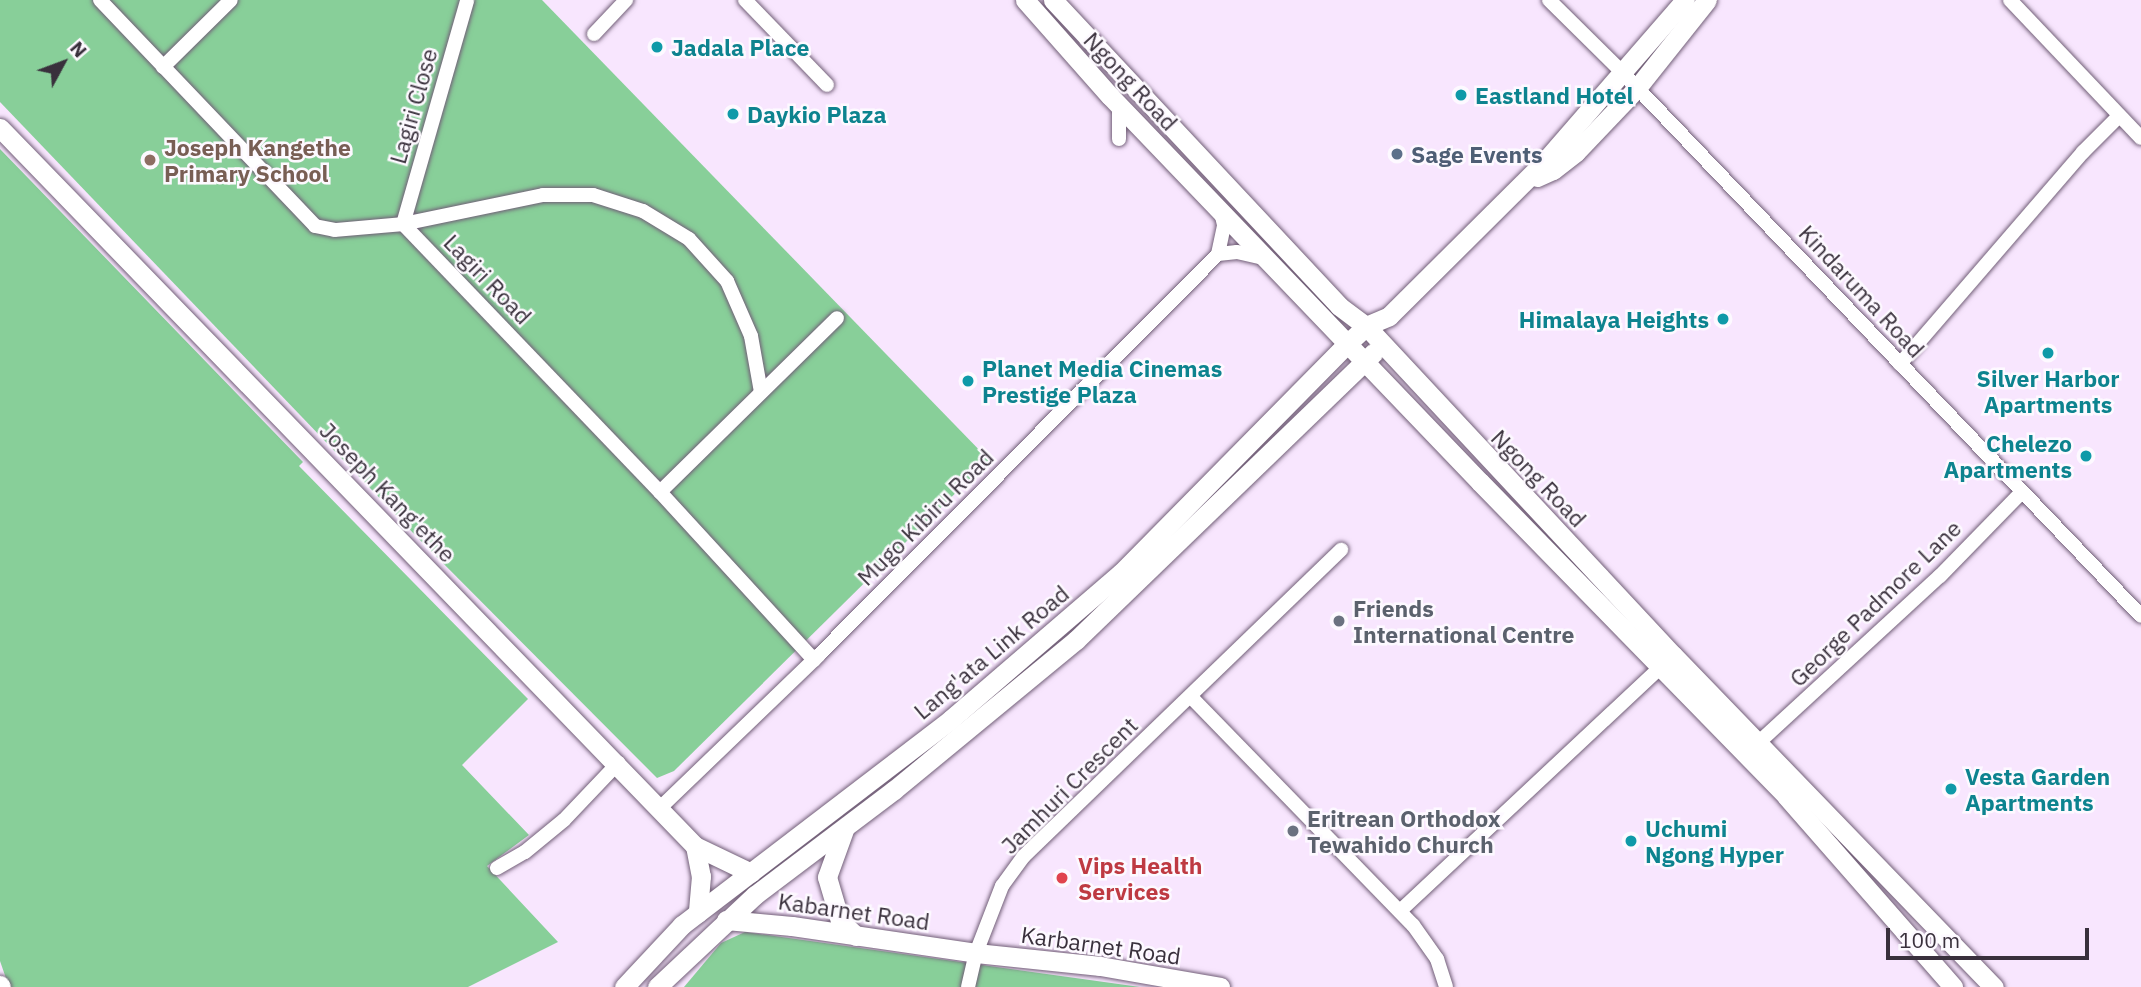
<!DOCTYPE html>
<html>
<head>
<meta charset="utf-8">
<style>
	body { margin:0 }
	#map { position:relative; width:2141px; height:987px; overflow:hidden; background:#f8e6fe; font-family:"IBM Plex Sans",sans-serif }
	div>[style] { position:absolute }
	.green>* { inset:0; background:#88cf99 }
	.roads { filter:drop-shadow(0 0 2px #715e77) drop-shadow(0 0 2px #715e77) }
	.street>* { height:14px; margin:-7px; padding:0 7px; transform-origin:7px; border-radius:7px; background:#fff }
	.secondary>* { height:19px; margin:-9.5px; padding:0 9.5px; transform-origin:9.5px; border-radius:9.5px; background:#fff }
	.dots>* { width:19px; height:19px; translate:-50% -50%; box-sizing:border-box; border:4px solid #fdf9ff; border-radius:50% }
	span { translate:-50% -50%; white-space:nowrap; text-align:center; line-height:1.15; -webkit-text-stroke:5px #fdf9ff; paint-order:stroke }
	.culture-label { font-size:23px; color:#0d838f; font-weight:700 }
	.left { translate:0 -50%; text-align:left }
	.right { translate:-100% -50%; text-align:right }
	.street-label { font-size:23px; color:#39303c }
	.education-label { font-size:23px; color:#785e54; font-weight:700 }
	.service-label { font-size:23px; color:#4e5e75; font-weight:700 }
	.worship-label { font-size:23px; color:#5b616d; font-weight:700 }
	.health-label { font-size:23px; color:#be3a42; font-weight:700 }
	.north { position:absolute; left:28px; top:28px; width:70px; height:70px; -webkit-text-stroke:5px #fdf9ff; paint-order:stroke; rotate:49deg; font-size:19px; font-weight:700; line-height:28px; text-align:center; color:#39303c }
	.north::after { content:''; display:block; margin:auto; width:24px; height:32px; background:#39303c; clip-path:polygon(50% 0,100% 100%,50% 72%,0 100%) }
	.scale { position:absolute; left:1886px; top:928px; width:203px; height:32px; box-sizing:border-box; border:4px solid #39303c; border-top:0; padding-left:9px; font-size:21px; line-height:24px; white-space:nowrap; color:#39303c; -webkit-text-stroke:5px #fdf9ff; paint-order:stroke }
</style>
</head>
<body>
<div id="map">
	<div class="green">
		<i style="clip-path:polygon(0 0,542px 0,989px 460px,674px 771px,657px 778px,416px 536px,0 102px)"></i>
		<i style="clip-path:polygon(0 149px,303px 462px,299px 466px,528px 699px,462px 765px,529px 835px,487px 866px,558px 942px,468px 987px,9px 987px,0 961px)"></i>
		<i style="clip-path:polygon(745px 932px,1140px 987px,684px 987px,721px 943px)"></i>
	</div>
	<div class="roads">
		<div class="street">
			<i style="left:100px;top:0;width:312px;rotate:46.4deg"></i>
			<i style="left:315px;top:226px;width:20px;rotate:11deg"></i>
			<i style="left:335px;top:230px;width:68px;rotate:-5deg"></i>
			<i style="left:403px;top:224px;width:371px;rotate:46.2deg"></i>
			<i style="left:660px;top:492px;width:228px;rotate:47.5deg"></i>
			<i style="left:745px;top:0;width:118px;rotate:46deg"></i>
			<i style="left:1549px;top:0;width:104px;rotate:44.6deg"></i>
			<i style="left:1623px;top:73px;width:750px;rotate:46.35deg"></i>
			<i style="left:2010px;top:0;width:190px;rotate:46.5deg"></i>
			<i style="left:467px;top:1px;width:232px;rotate:106deg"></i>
			<i style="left:403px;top:224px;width:143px;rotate:-11.7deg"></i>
			<i style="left:543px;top:195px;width:50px"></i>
			<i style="left:593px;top:195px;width:52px;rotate:17.7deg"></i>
			<i style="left:643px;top:211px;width:54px;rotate:31.3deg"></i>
			<i style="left:689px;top:239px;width:57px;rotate:47.9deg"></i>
			<i style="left:727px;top:281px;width:60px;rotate:66.4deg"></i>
			<i style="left:751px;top:336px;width:57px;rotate:79.9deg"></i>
			<i style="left:594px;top:34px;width:47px;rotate:-46.7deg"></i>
			<i style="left:163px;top:67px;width:95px;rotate:-44.6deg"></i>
			<i style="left:1119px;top:139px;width:34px;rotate:-90deg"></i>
			<i style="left:1218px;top:254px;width:19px;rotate:-6deg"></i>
			<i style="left:1237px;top:252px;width:28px;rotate:13deg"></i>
			<i style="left:1900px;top:364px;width:280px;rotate:-49.2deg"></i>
			<i style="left:2083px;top:152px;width:51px;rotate:-45deg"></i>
			<i style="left:660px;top:492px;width:248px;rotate:-44.5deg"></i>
			<i style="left:1191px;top:697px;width:318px;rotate:45.8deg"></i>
			<i style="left:1413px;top:925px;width:42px;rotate:54.8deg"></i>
			<i style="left:1437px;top:959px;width:29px;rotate:72deg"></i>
			<i style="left:1757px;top:744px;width:248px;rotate:-42.6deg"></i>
			<i style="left:1940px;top:576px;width:116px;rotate:-45.7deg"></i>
			<i style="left:661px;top:807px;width:219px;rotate:-43.9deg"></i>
			<i style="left:819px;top:655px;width:566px;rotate:-45.14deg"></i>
			<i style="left:1218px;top:254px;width:30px;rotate:-78deg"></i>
			<i style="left:1224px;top:225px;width:13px;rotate:-103deg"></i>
			<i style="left:497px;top:868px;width:32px;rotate:-30deg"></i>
			<i style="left:525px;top:852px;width:50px;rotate:-39.4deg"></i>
			<i style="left:564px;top:820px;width:79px;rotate:-46.5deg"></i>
			<i style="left:1400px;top:911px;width:354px;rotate:-43.1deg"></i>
			<i style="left:968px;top:987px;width:35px;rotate:-77deg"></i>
			<i style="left:976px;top:953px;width:72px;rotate:-68.8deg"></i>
			<i style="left:1002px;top:886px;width:37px;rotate:-54deg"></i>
			<i style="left:1024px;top:856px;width:441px;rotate:-44deg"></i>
		</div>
		<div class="secondary">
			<i style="left:1025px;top:0;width:128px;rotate:48.5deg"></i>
			<i style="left:1110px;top:96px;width:535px;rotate:46.21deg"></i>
			<i style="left:1480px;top:482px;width:438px;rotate:45.7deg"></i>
			<i style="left:1786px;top:796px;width:254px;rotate:48.8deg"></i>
			<i style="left:1053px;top:0;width:419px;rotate:46.9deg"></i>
			<i style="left:1339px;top:306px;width:34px;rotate:37deg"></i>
			<i style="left:1366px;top:326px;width:450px;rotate:47deg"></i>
			<i style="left:1673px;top:655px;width:462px;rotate:46deg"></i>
			<i style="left:0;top:128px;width:999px;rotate:45.93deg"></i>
			<i style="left:695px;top:846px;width:62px;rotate:25.7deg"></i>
			<i style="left:1537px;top:177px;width:17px;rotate:-24deg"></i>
			<i style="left:1553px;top:170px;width:29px;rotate:-38deg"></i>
			<i style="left:1576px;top:152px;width:88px;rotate:-46.4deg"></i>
			<i style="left:1637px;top:88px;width:112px;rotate:-51.5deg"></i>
			<i style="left:844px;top:830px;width:50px;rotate:109.9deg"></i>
			<i style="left:827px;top:877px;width:46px;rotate:73.5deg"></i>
			<i style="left:840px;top:921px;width:22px;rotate:43deg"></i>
			<i style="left:695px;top:846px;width:31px;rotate:79deg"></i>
			<i style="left:701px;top:876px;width:37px;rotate:95deg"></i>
			<i style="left:726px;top:920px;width:66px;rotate:5.2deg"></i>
			<i style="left:792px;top:926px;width:186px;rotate:8.3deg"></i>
			<i style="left:976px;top:953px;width:125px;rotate:6deg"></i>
			<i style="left:1100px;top:966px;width:122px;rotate:9.9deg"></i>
			<i style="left:0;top:985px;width:2px;rotate:63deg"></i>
			<i style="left:624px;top:987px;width:85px;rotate:-46.9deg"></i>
			<i style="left:682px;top:925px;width:339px;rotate:-37.4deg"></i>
			<i style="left:951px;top:719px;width:224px;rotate:-40.7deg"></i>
			<i style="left:1121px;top:573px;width:323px;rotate:-45.4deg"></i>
			<i style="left:1348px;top:343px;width:25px;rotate:-43deg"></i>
			<i style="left:1366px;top:326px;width:25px;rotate:-23deg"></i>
			<i style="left:1389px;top:316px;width:220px;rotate:-44.8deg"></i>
			<i style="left:1545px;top:161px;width:213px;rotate:-49deg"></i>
			<i style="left:657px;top:987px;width:134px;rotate:-43.2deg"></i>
			<i style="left:755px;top:895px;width:174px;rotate:-37.1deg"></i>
			<i style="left:894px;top:790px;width:236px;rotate:-39.5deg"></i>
			<i style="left:1076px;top:640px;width:414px;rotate:-44deg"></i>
		</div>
	</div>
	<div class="dots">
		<i style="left:657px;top:47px;background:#0f9aa8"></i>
		<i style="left:1461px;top:95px;background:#0f9aa8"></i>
		<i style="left:733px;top:114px;background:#0f9aa8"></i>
		<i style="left:1397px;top:154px;background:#5c6f8a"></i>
		<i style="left:150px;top:160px;background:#8d6e63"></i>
		<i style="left:1723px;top:319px;background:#0f9aa8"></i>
		<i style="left:2048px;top:353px;background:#0f9aa8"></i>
		<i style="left:968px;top:381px;background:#0f9aa8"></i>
		<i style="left:2086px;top:456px;background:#0f9aa8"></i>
		<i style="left:1339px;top:621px;background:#6b7280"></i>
		<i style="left:1951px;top:789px;background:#0f9aa8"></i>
		<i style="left:1293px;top:831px;background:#6b7280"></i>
		<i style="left:1631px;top:841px;background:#0f9aa8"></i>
		<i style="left:1062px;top:878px;background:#e0444e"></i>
	</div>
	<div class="culture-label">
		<span class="left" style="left:671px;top:47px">Jadala Place</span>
		<span class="left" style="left:1475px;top:95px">Eastland Hotel</span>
		<span class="left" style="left:747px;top:114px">Daykio Plaza</span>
		<span class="right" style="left:1709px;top:319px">Himalaya Heights</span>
		<span class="left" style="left:982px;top:381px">Planet Media Cinemas<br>Prestige Plaza</span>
		<span style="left:2048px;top:391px">Silver Harbor<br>Apartments</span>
		<span class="right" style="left:2072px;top:456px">Chelezo<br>Apartments</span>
		<span class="left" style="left:1965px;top:789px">Vesta Garden<br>Apartments</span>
		<span class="left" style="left:1645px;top:841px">Uchumi<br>Ngong Hyper</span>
	</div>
	<div class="street-label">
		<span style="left:1131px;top:81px;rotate:47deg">Ngong Road</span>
		<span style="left:413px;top:106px;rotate:-74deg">Lagiri Close</span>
		<span style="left:488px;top:279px;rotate:46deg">Lagiri Road</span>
		<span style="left:1862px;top:291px;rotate:47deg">Kindaruma Road</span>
		<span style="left:1539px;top:478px;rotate:46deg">Ngong Road</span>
		<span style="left:388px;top:492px;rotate:46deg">Joseph Kang'ethe</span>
		<span style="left:925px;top:517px;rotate:-45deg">Mugo Kibiru Road</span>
		<span style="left:1875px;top:603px;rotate:-44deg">George Padmore Lane</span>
		<span style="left:991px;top:652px;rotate:-40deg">Lang'ata Link Road</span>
		<span style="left:1069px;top:785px;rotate:-45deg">Jamhuri Crescent</span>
		<span style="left:854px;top:911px;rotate:8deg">Kabarnet Road</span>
		<span style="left:1101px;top:945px;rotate:8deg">Karbarnet Road</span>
	</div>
	<div class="education-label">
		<span class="left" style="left:164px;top:160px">Joseph Kangethe<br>Primary School</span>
	</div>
	<div class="service-label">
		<span class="left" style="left:1411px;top:154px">Sage Events</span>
	</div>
	<div class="worship-label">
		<span class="left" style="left:1353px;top:621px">Friends<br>International Centre</span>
		<span class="left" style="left:1307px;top:831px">Eritrean Orthodox<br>Tewahido Church</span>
	</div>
	<div class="health-label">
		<span class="left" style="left:1078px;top:878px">Vips Health<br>Services</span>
	</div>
	<div class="north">N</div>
	<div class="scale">100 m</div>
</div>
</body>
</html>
